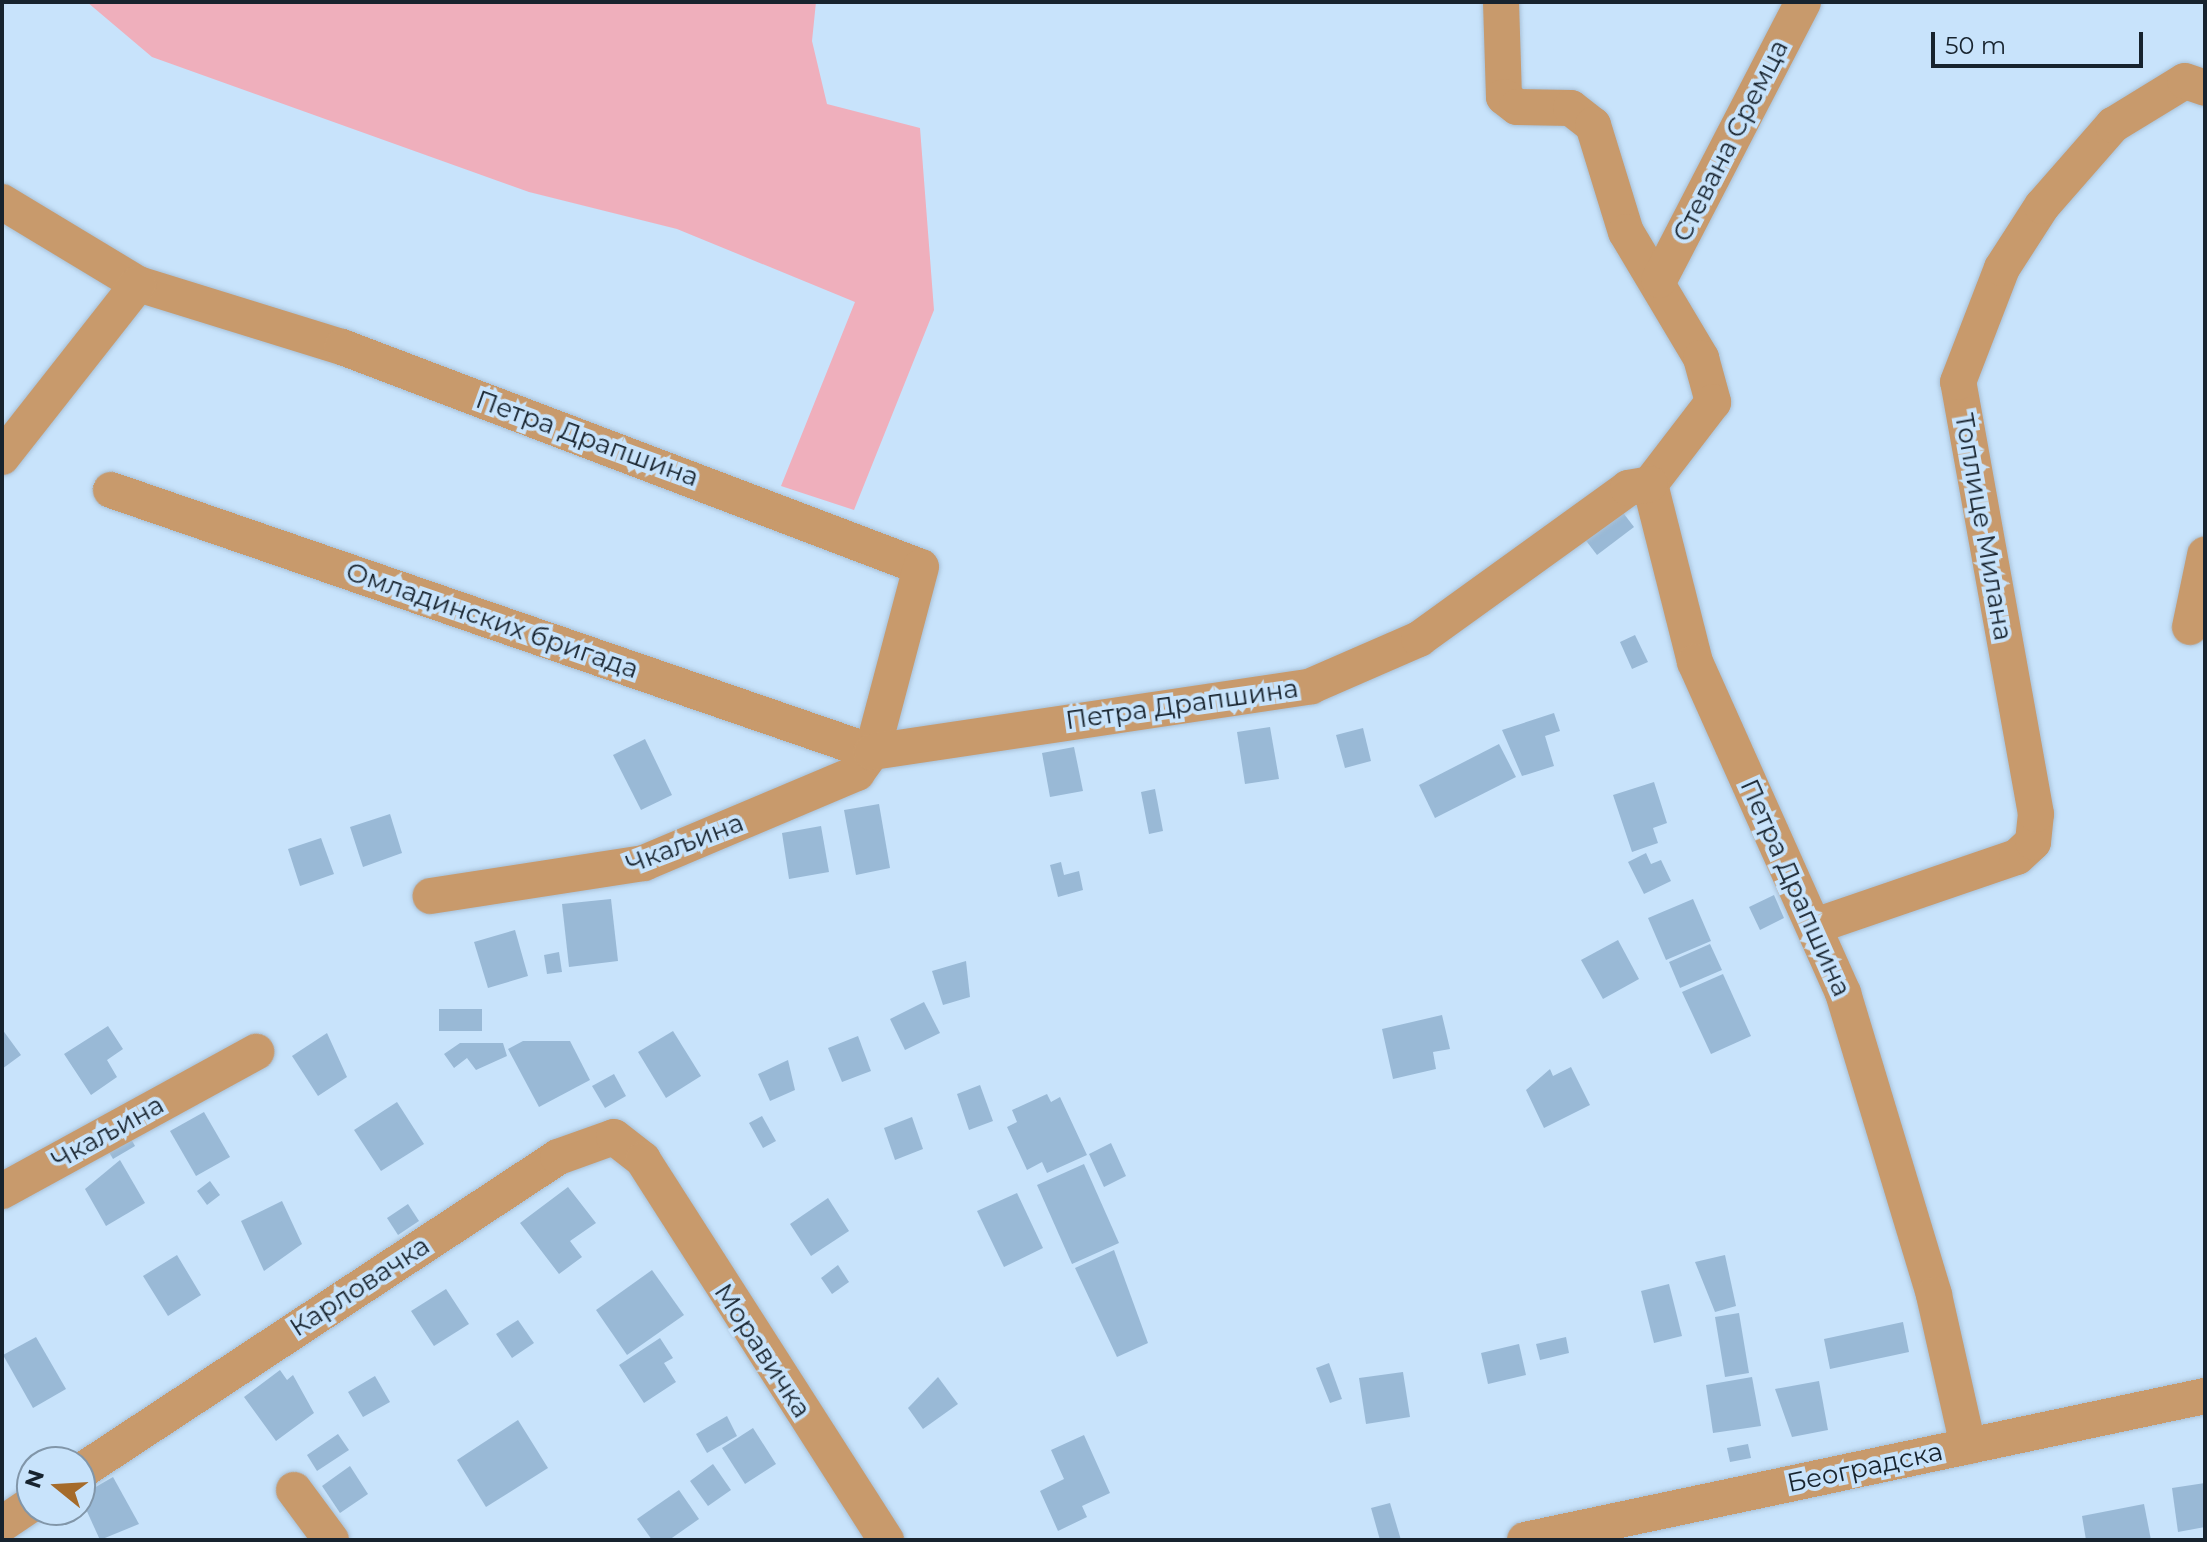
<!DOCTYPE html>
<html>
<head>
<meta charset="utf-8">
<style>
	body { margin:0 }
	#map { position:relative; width:2207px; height:1542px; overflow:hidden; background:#c8e3fb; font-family:Montserrat,sans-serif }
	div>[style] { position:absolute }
	.green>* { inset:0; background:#efafbc }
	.building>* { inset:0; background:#99b9d6 }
	.roads { filter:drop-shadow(0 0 2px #a8c0d6) drop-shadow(0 0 2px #a8c0d6) }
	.minor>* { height:36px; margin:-18px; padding:0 18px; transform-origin:18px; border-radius:18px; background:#c89a6c }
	span { translate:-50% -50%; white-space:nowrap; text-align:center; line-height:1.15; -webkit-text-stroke:8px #c8e3fb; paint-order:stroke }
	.street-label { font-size:26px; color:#17232e }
	.frame { position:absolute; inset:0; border:4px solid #17232e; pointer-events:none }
	.north { position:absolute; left:16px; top:1446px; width:80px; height:80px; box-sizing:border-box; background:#c8e3fb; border:2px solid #8196a9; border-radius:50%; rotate:288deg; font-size:22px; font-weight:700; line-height:32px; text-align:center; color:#17232e }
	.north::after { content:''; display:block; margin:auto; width:28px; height:36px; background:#a56b2b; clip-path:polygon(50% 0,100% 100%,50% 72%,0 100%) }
	.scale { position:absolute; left:1931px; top:32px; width:212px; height:36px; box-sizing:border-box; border:4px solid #17232e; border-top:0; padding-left:10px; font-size:24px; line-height:28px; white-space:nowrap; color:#17232e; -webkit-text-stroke:6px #c8e3fb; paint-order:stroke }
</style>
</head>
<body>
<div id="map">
	<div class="green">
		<i style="clip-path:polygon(87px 2px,816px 2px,812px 41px,827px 104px,920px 128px,934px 310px,854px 510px,781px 486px,855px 302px,677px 229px,529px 192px,152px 57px)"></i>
	</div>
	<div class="building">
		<i style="clip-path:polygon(1621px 510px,1634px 527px,1597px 555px,1584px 538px)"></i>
		<i style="clip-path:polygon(1635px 635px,1648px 662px,1632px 669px,1620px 642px)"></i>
		<i style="clip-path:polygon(1554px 713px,1560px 731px,1545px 736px,1554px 766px,1522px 776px,1502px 730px)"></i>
		<i style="clip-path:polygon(1270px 727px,1279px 779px,1245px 784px,1237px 732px)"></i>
		<i style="clip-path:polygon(1363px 728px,1371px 761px,1345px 768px,1336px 735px)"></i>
		<i style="clip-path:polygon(645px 739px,672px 795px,641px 810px,613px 755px)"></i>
		<i style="clip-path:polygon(1499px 744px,1516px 777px,1435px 818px,1419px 785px)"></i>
		<i style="clip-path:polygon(1074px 747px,1083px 791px,1050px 797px,1042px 753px)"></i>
		<i style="clip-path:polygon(1654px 782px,1667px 823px,1653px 828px,1658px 843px,1632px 852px,1613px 795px)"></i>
		<i style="clip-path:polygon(1155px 789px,1163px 831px,1149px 834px,1141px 792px)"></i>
		<i style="clip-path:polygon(879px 804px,890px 868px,856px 875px,844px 810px)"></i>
		<i style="clip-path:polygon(390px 814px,402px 853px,363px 867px,350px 827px)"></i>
		<i style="clip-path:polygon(821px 826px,829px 872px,789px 879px,782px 833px)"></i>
		<i style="clip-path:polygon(321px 838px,334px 874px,300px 886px,288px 849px)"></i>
		<i style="clip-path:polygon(1646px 853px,1651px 864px,1661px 860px,1671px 881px,1644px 894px,1628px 862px)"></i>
		<i style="clip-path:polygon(1061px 862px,1064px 875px,1079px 871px,1083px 890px,1058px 897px,1050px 865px)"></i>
		<i style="clip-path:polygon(1774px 895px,1784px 918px,1760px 930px,1749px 907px)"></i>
		<i style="clip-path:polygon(611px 899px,618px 961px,569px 967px,562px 904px)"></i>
		<i style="clip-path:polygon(1693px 899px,1711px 941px,1666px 960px,1648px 918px)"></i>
		<i style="clip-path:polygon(515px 930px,528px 976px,488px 988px,474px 942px)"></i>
		<i style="clip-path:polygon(1618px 940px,1639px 979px,1603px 999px,1581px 960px)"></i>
		<i style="clip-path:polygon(1710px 944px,1722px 970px,1680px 988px,1669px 962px)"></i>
		<i style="clip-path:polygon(559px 952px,562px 972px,547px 974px,544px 955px)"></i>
		<i style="clip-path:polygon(966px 961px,970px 997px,943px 1005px,932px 971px)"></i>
		<i style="clip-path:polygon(1723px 974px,1751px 1036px,1711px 1054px,1682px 992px)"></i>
		<i style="clip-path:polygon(924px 1002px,940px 1033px,905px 1050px,890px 1019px)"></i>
		<i style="clip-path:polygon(439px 1009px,482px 1009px,482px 1031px,439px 1031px)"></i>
		<i style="clip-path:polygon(1442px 1015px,1450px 1049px,1433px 1052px,1436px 1069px,1393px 1079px,1382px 1029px)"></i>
		<i style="clip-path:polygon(108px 1026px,123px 1049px,107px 1060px,117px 1077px,91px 1095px,64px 1054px)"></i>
		<i style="clip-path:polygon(2px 1029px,21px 1055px,2px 1069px)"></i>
		<i style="clip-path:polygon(673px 1031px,701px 1076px,666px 1098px,638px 1052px)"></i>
		<i style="clip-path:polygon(327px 1033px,347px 1077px,318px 1096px,292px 1056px)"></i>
		<i style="clip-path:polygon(858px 1036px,871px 1071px,842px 1082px,828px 1048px)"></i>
		<i style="clip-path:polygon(523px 1041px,570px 1041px,590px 1080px,539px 1107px,508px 1049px)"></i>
		<i style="clip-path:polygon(460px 1043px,503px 1043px,507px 1056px,476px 1070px,467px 1058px,454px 1068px,444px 1054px)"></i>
		<i style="clip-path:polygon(788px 1060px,795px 1090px,770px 1101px,758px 1074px)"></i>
		<i style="clip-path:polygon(1571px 1067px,1590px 1105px,1544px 1128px,1526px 1090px,1550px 1069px,1553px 1076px)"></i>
		<i style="clip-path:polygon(614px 1074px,626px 1096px,605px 1108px,592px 1086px)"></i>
		<i style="clip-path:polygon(980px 1085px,993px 1121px,969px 1130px,957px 1094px)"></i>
		<i style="clip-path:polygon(1047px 1094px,1051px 1102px,1060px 1097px,1087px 1155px,1047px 1173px,1042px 1162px,1027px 1170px,1007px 1127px,1017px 1122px,1012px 1110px)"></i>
		<i style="clip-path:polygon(397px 1102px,424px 1144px,381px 1171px,354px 1130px)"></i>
		<i style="clip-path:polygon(204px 1112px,230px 1157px,196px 1176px,170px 1131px)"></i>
		<i style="clip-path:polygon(762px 1116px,776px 1141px,763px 1148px,749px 1123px)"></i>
		<i style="clip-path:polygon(912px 1117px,923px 1149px,895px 1160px,884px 1128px)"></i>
		<i style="clip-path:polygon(127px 1132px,135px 1146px,113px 1159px,105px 1145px)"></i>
		<i style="clip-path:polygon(1111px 1143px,1126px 1176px,1104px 1187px,1089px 1154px)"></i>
		<i style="clip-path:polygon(120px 1160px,145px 1203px,106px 1226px,85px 1189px)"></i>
		<i style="clip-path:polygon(1084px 1164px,1119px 1243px,1072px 1264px,1037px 1185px)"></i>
		<i style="clip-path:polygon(210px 1181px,220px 1195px,207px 1205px,197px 1191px)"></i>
		<i style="clip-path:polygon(568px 1187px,596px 1223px,570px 1241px,582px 1257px,559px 1274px,520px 1223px)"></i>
		<i style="clip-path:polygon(1017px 1193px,1043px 1248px,1004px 1267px,977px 1211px)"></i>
		<i style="clip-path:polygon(828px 1198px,849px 1231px,811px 1256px,790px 1224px)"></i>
		<i style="clip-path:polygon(282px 1201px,302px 1244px,264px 1271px,241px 1221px)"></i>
		<i style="clip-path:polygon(408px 1204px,419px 1221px,398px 1235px,387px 1218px)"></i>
		<i style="clip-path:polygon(1114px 1250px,1148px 1343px,1117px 1357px,1075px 1268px)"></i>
		<i style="clip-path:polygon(177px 1255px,201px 1295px,168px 1316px,143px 1276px)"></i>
		<i style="clip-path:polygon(1725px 1255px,1736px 1306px,1715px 1312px,1695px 1262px)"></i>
		<i style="clip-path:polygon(838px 1265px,849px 1282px,832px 1294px,821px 1278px)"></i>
		<i style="clip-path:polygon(652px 1270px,684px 1315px,627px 1355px,596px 1310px)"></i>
		<i style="clip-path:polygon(1669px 1284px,1682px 1336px,1654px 1343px,1641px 1291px)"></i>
		<i style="clip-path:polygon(446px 1289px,469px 1324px,434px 1346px,411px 1311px)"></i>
		<i style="clip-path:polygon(1739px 1313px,1749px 1373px,1725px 1377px,1715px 1317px)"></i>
		<i style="clip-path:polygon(518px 1320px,534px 1343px,512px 1358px,496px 1334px)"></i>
		<i style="clip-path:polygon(1903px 1322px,1909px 1352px,1830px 1369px,1824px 1339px)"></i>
		<i style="clip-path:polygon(36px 1337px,66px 1389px,33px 1408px,3px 1355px)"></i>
		<i style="clip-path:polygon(1566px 1337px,1569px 1353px,1540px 1360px,1536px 1344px)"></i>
		<i style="clip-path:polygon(660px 1338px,673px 1358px,664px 1363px,676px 1382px,644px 1403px,619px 1365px)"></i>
		<i style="clip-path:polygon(1519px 1344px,1526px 1375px,1488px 1384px,1481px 1353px)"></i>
		<i style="clip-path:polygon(1329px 1363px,1342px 1399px,1330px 1403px,1316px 1368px)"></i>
		<i style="clip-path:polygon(280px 1370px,287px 1380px,293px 1375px,314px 1413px,276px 1441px,244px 1397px)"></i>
		<i style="clip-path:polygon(1403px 1372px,1410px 1417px,1366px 1424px,1359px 1378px)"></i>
		<i style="clip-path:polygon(375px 1376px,390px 1402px,363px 1417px,348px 1392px)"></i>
		<i style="clip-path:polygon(938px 1377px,958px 1404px,923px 1429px,908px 1408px)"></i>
		<i style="clip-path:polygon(1752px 1377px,1761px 1426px,1713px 1433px,1706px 1385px)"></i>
		<i style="clip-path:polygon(1819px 1381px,1828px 1430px,1792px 1437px,1775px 1389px)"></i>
		<i style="clip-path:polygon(727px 1416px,737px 1436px,707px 1453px,696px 1434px)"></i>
		<i style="clip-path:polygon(518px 1420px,548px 1468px,486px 1507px,457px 1460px)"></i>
		<i style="clip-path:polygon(753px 1428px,776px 1464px,745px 1484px,722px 1448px)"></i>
		<i style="clip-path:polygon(338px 1434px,349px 1450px,317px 1471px,307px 1455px)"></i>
		<i style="clip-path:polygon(1084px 1435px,1110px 1493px,1082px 1506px,1087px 1517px,1058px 1531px,1040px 1491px,1064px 1479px,1051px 1450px)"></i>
		<i style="clip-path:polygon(1748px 1444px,1751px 1458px,1730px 1462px,1727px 1448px)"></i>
		<i style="clip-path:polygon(713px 1464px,731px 1490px,708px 1506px,690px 1481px)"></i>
		<i style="clip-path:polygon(350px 1466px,368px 1494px,340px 1513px,322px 1486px)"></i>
		<i style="clip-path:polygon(113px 1477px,139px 1524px,100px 1540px,80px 1496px)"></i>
		<i style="clip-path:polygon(2205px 1483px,2205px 1527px,2178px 1532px,2172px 1488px)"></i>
		<i style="clip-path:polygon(679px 1490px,699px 1519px,669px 1540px,652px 1540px,637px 1519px)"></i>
		<i style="clip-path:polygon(1390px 1503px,1401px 1540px,1380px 1540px,1371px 1508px)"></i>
		<i style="clip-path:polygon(2144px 1504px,2151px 1540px,2086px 1540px,2082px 1516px)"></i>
	</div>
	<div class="roads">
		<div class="minor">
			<i style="left:1501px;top:2px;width:95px;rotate:88.2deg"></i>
			<i style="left:1504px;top:97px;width:16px;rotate:38deg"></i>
			<i style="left:1517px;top:107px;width:54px;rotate:1.1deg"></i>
			<i style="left:1571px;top:108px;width:28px;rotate:38deg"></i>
			<i style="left:1593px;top:125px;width:112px;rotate:72.9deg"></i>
			<i style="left:1626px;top:232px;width:147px;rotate:59.2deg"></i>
			<i style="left:1701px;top:358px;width:46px;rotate:74.7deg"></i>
			<i style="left:1713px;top:402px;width:103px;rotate:127.5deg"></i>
			<i style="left:2px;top:202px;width:159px;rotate:31.1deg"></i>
			<i style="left:138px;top:284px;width:214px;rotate:17.2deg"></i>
			<i style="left:342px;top:347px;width:619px;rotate:20.81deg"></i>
			<i style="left:921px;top:567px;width:191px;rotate:104.8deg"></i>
			<i style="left:872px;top:752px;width:26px;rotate:126deg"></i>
			<i style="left:857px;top:773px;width:231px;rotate:157.1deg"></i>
			<i style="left:644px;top:863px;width:216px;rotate:171.2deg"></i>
			<i style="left:1659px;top:280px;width:313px;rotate:-62.6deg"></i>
			<i style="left:2px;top:457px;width:220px;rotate:-51.8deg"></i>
			<i style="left:1650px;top:484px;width:184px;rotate:75.8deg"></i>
			<i style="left:1695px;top:662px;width:363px;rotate:65.9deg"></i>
			<i style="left:1843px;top:993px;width:315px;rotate:73.2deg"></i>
			<i style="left:1934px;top:1295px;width:155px;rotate:77.3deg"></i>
			<i style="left:111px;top:490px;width:805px;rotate:19deg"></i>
			<i style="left:872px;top:752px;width:444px;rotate:-8.5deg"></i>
			<i style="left:1311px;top:686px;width:118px;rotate:-23.5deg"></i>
			<i style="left:1419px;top:639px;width:258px;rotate:-35.8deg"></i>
			<i style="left:1628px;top:488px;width:22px;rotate:-10deg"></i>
			<i style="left:2190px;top:627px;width:74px;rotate:-78.2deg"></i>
			<i style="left:1815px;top:926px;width:213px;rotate:-18.9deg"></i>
			<i style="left:2017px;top:857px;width:22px;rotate:-43deg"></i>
			<i style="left:2033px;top:842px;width:28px;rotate:-84deg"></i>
			<i style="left:2036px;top:814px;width:439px;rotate:-100.2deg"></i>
			<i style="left:1958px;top:382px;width:122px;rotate:-68.9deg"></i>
			<i style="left:2002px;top:268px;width:74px;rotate:-57.2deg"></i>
			<i style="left:2042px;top:206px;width:108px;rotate:-48.8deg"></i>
			<i style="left:2113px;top:125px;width:84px;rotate:-31.4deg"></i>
			<i style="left:2185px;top:81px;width:21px;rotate:19deg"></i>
			<i style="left:2px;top:1191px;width:290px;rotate:-28.7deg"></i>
			<i style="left:80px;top:1472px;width:572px;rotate:-33.38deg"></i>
			<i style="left:558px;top:1157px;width:59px;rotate:-19.7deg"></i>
			<i style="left:614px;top:1137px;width:37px;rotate:38deg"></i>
			<i style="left:643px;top:1160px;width:451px;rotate:57.4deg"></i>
			<i style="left:294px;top:1490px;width:62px;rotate:53.5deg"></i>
			<i style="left:2px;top:1524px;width:36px;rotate:-34deg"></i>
			<i style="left:1525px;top:1540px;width:695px;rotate:-11.96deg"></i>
		</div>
	</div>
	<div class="street-label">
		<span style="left:1731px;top:141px;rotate:-63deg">Стевана Сремца</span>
		<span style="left:587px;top:439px;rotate:20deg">Петра Драпшина</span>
		<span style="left:1983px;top:527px;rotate:80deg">Топлице Милана</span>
		<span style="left:492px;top:621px;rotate:19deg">Омладинских бригада</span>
		<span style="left:1182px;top:705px;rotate:-8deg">Петра Драпшина</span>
		<span style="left:685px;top:844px;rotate:-21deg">Чкаљина</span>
		<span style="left:1795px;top:888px;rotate:66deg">Петра Драпшина</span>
		<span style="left:108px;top:1133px;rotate:-29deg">Чкаљина</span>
		<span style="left:360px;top:1287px;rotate:-33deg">Карловачка</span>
		<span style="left:762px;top:1351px;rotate:57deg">Моравичка</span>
		<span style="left:1865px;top:1468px;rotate:-12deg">Београдска</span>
	</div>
	<div class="frame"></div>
	<div class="north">N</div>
	<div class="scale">50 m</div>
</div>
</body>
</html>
